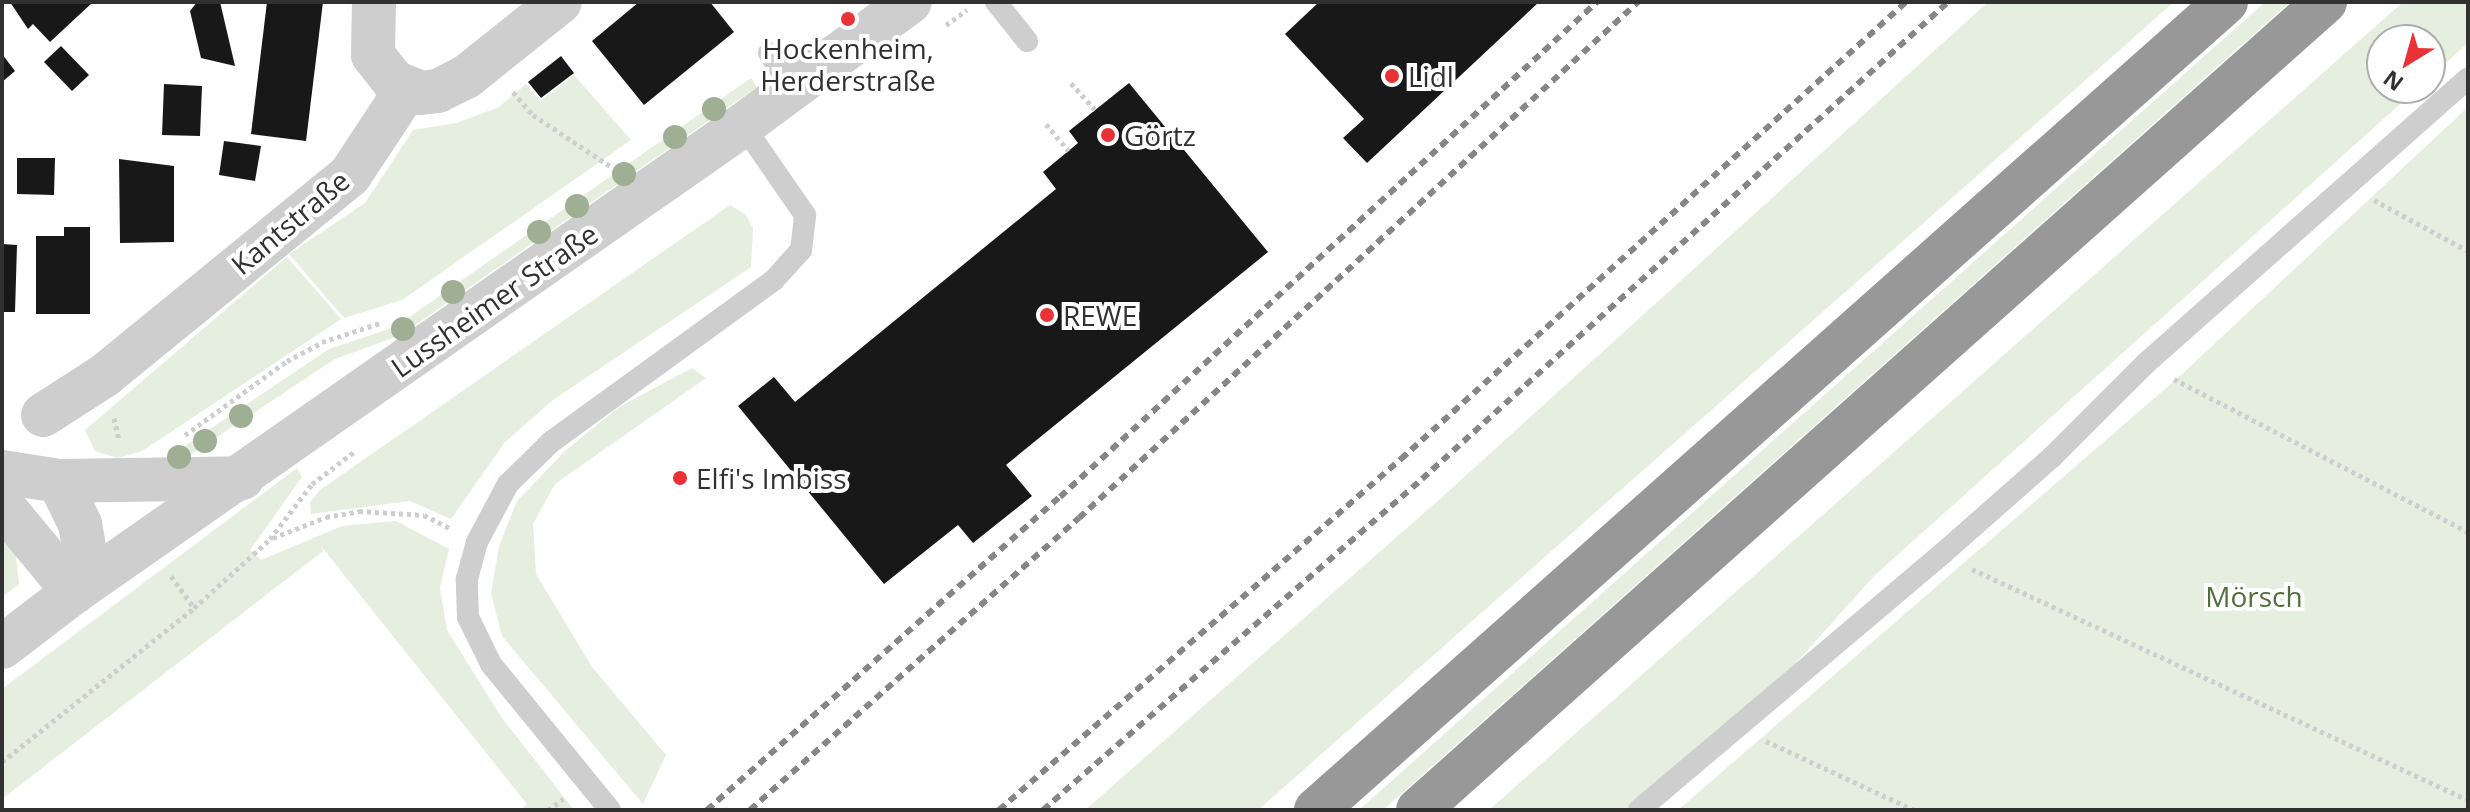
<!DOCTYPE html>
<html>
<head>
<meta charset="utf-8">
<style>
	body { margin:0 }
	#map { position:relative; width:2470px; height:812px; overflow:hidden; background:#fff; font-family:"Open Sans",sans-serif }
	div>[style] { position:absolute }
	.green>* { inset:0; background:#e6eedf }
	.building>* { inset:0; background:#181818 }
	.path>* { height:5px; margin-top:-2.5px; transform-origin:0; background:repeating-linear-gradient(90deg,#cecece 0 4px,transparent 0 8px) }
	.lane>* { height:22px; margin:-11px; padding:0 11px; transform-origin:11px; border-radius:11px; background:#cecece }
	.street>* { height:44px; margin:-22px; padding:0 22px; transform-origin:22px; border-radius:22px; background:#cecece }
	.highway>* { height:44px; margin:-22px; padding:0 22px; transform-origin:22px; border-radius:22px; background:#989898 }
	.rail>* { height:6px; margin-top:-3px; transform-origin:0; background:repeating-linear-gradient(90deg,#868686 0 8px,transparent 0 14px) }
	.trees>* { width:24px; height:24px; margin:-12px; border-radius:50%; background:#9faf94 }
	.dots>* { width:22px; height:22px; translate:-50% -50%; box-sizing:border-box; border:4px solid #fff; border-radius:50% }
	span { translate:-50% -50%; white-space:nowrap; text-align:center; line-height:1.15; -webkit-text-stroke:8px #fff; paint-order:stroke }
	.poi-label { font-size:28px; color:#313131 }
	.left { translate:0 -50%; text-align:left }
	.street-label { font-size:28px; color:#313131 }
	.park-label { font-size:28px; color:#516e3c }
	.frame { position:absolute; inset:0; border:4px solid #313131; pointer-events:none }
	.north { position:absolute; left:2366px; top:24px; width:80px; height:80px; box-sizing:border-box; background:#fff; border:2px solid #adadad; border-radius:50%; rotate:217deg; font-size:22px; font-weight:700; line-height:32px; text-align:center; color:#313131 }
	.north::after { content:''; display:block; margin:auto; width:28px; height:36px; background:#ea3136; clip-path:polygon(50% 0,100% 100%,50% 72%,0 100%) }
</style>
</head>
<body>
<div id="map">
	<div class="green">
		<i style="clip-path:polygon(1988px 2px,2174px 2px,1258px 810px,1085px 810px,1440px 499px)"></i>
		<i style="clip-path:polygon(2265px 2px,2290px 2px,1383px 810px,1359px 810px)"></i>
		<i style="clip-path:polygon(2403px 2px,2468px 2px,2468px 43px,2430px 77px,2430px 40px,2382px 40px,2382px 88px,2418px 88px,1874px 576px,1778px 683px,1631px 810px,1489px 810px)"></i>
		<i style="clip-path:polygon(574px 75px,631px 140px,402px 300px,344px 318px,289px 254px,365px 203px,413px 130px,457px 123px,499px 107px,526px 84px,540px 101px)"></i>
		<i style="clip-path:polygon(751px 78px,757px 87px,401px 335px,335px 359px,166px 471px,161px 462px,329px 349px,395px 327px)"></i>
		<i style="clip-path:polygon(2468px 107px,2468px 810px,1678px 810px,2180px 376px)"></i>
		<i style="clip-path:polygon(730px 205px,746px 215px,753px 228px,751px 267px,553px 400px,505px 442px,451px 519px,410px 501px,311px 514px,310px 502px,320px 490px)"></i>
		<i style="clip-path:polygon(287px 257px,341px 319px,142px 451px,118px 458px,95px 451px,85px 430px)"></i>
		<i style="clip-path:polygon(692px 368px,706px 378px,555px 484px,533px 524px,536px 574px,592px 667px,666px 755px,643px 804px,502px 636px,491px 594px,499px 546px,517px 501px,566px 450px,619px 407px)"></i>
		<i style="clip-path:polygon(297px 468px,302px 477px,250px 550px,261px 560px,342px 526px,396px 521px,449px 549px,440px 588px,447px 630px,502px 718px,574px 810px,521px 810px,527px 804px,321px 546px,323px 551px,2px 799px,2px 689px)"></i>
		<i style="clip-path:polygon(2px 526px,14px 537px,19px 584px,2px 597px)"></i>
	</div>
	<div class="building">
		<i style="clip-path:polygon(10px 2px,93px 2px,50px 42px,33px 24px,28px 29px)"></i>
		<i style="clip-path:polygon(197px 2px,220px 2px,235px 66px,201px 58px,190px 11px)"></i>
		<i style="clip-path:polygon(267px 2px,323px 2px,306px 141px,251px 134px)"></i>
		<i style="clip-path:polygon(639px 2px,710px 2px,734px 32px,644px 105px,592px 41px)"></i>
		<i style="clip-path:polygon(1319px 2px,1539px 2px,1367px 163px,1343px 138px,1364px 119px,1285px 34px)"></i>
		<i style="clip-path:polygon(61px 46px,89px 75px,72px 91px,44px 62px)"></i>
		<i style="clip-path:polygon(2px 54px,15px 71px,2px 82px)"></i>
		<i style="clip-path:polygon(561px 56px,574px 73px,541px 98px,528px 82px)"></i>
		<i style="clip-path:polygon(1129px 83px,1268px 252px,1006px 465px,1032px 496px,973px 543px,958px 525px,884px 584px,738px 406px,774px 377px,795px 402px,1056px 189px,1043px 172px,1078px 143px,1069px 131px)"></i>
		<i style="clip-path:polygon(164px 84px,202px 86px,200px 136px,162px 135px)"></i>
		<i style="clip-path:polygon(224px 141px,261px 146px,255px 181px,219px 175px)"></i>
		<i style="clip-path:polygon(17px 158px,55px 158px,54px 195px,17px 194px)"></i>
		<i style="clip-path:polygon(119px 159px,174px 166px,174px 242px,120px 243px)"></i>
		<i style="clip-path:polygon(64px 227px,90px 227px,90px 314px,36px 314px,36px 236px,64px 236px)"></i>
		<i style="clip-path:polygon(2px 244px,17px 245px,15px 312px,2px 312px)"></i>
	</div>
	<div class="path">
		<i style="left:946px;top:25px;width:26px;rotate:-36deg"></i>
		<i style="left:1071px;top:83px;width:36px;rotate:48deg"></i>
		<i style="left:513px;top:92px;width:30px;rotate:49deg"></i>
		<i style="left:533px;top:115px;width:92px;rotate:33.5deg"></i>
		<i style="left:1046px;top:124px;width:35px;rotate:50deg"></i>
		<i style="left:2374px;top:200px;width:107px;rotate:28.5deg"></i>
		<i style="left:2174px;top:379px;width:331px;rotate:27.5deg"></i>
		<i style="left:114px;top:418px;width:22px;rotate:77deg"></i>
		<i style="left:185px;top:435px;width:126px;rotate:-36deg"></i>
		<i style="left:287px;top:361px;width:40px;rotate:-28deg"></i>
		<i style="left:322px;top:342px;width:64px;rotate:-18.2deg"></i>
		<i style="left:273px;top:538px;width:57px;rotate:-21.6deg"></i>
		<i style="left:326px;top:517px;width:34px;rotate:-10deg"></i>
		<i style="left:359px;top:511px;width:65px;rotate:3.5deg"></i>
		<i style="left:424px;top:515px;width:30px;rotate:27deg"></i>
		<i style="left:1972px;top:569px;width:547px;rotate:24.97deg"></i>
		<i style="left:171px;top:576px;width:39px;rotate:54deg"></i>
		<i style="left:1766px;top:741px;width:163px;rotate:25deg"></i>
		<i style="left:2px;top:762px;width:246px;rotate:-38.7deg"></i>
		<i style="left:194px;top:608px;width:103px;rotate:-42.2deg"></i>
		<i style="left:270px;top:539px;width:69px;rotate:-52.6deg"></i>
		<i style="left:312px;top:484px;width:53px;rotate:-37.3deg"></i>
		<i style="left:548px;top:810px;width:19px;rotate:-36deg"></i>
	</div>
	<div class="lane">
		<i style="left:996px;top:2px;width:50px;rotate:51.5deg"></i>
		<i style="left:769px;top:53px;width:43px;rotate:56.3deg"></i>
		<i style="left:610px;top:810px;width:188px;rotate:-129.2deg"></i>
		<i style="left:491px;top:664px;width:52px;rotate:-116.1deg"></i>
		<i style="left:468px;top:617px;width:38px;rotate:-92deg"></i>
		<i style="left:467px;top:579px;width:38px;rotate:-75deg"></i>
		<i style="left:477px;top:542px;width:66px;rotate:-61.9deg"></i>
		<i style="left:508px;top:484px;width:60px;rotate:-44.3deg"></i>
		<i style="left:551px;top:442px;width:274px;rotate:-36deg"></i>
		<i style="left:773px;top:281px;width:42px;rotate:-47.9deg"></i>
		<i style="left:801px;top:250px;width:35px;rotate:-83deg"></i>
		<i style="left:805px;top:215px;width:109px;rotate:-124.6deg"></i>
		<i style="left:1639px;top:810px;width:397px;rotate:-40.2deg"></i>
		<i style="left:1942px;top:554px;width:147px;rotate:-41.4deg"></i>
		<i style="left:2052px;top:457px;width:132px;rotate:-45deg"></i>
		<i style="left:2145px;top:364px;width:431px;rotate:-41.5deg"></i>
	</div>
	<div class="street">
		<i style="left:374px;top:2px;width:53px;rotate:91.1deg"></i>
		<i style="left:373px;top:55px;width:34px;rotate:52deg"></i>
		<i style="left:394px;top:82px;width:29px;rotate:22deg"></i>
		<i style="left:421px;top:93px;width:17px;rotate:-7deg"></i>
		<i style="left:438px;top:91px;width:31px;rotate:-27deg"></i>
		<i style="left:466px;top:77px;width:120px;rotate:-38.6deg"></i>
		<i style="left:43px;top:415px;width:74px;rotate:-32.8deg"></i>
		<i style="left:105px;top:375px;width:316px;rotate:-39.2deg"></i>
		<i style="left:350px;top:175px;width:102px;rotate:-56.6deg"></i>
		<i style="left:2px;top:472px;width:58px;rotate:9deg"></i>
		<i style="left:59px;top:481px;width:48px;rotate:64deg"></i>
		<i style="left:80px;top:524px;width:35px;rotate:80deg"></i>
		<i style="left:86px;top:558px;width:36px;rotate:109deg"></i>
		<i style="left:59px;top:481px;width:183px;rotate:-0.9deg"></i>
		<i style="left:2px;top:505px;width:113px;rotate:50.4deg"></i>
		<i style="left:2px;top:647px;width:91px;rotate:-37.4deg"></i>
		<i style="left:74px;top:592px;width:816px;rotate:-34.92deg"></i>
		<i style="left:743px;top:125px;width:207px;rotate:-36.4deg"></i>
	</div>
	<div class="highway">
		<i style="left:1316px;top:810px;width:1217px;rotate:-41.6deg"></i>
		<i style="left:1418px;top:810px;width:1215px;rotate:-41.7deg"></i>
	</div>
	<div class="rail">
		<i style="left:707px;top:810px;width:472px;rotate:-41.6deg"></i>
		<i style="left:1060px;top:497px;width:730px;rotate:-42.67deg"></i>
		<i style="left:750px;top:810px;width:440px;rotate:-41.6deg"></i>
		<i style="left:1079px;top:518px;width:761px;rotate:-42.71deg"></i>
		<i style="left:999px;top:810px;width:534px;rotate:-41.13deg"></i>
		<i style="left:1401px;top:459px;width:681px;rotate:-42.14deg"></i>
		<i style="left:1043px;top:810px;width:503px;rotate:-41.13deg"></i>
		<i style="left:1422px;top:479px;width:710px;rotate:-42.2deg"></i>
	</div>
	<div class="trees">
		<i style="left:714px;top:109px"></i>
		<i style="left:675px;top:137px"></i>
		<i style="left:624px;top:174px"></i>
		<i style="left:577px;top:206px"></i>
		<i style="left:539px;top:232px"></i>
		<i style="left:453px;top:292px"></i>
		<i style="left:403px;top:329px"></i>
		<i style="left:241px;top:416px"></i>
		<i style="left:205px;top:441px"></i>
		<i style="left:179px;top:457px"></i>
	</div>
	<div class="dots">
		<i style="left:848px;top:19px;background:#ea3136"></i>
		<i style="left:1392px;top:76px;background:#ea3136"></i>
		<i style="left:1108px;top:135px;background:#ea3136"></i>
		<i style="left:1047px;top:315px;background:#ea3136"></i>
		<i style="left:680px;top:478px;background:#ea3136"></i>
	</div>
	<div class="poi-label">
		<span style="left:848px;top:64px">Hockenheim,<br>Herderstraße</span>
		<span class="left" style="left:1408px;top:76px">Lidl</span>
		<span class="left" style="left:1124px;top:135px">Görtz</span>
		<span class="left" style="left:1063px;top:315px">REWE</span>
		<span class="left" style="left:696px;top:478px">Elfi's Imbiss</span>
	</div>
	<div class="street-label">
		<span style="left:290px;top:222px;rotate:-40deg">Kantstraße</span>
		<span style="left:494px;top:300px;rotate:-35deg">Lussheimer Straße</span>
	</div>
	<div class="park-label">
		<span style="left:2254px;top:596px">Mörsch</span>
	</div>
	<div class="frame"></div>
	<div class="north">N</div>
</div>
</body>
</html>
